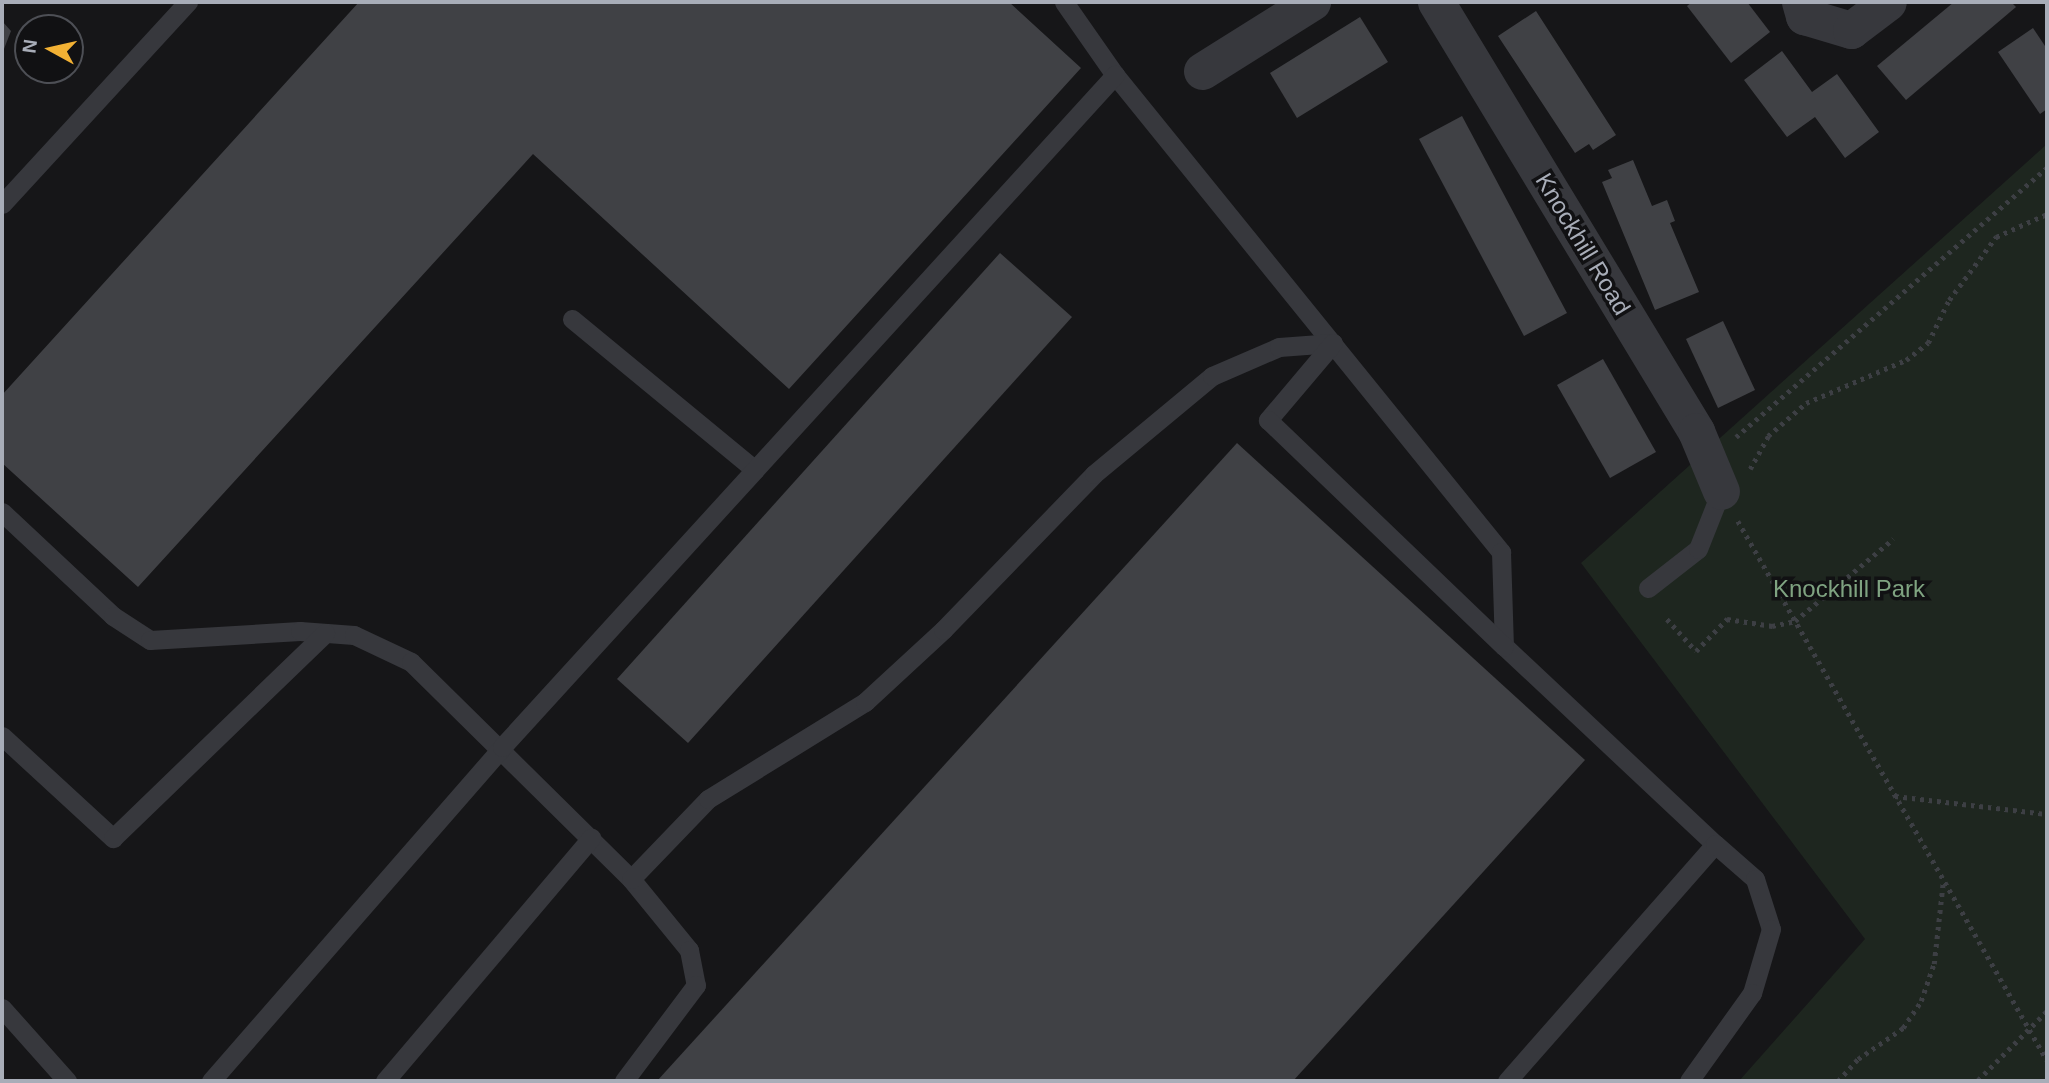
<!DOCTYPE html>
<html>
<head>
<meta charset="utf-8">
<style>
	body { margin:0 }
	#map { position:relative; width:2049px; height:1083px; overflow:hidden; background:#161618; font-family:Arial,sans-serif }
	div>[style] { position:absolute }
	.green>* { inset:0; background:#1e261f }
	.building>* { inset:0; background:#404145 }
	.path>* { height:4.5px; margin-top:-2.25px; transform-origin:0; background:repeating-linear-gradient(90deg,#3d3f44 0 3.5px,transparent 0 8.5px) }
	.lane>* { height:19px; margin:-9.5px; padding:0 9.5px; transform-origin:9.5px; border-radius:9.5px; background:#37383d }
	.street>* { height:37px; margin:-18.5px; padding:0 18.5px; transform-origin:18.5px; border-radius:18.5px; background:#37383d }
	span { translate:-50% -50%; white-space:nowrap; text-align:center; line-height:1.15; -webkit-text-stroke:7px #111113; paint-order:stroke }
	.street-label { font-size:24px; color:#a8adb8 }
	.park-label { font-size:24px; color:#7fa381 }
	.frame { position:absolute; inset:0; border:4px solid #a8adb8; pointer-events:none }
	.north { position:absolute; left:14px; top:14px; width:70px; height:70px; box-sizing:border-box; background:#111113; border:2px solid #4d4f55; border-radius:50%; rotate:278deg; font-size:19px; font-weight:700; line-height:28px; text-align:center; color:#a8adb8 }
	.north::after { content:''; display:block; margin:auto; width:24px; height:32px; background:#f2b134; clip-path:polygon(50% 0,100% 100%,50% 72%,0 100%) }
</style>
</head>
<body>
<div id="map">
	<div class="green">
		<i style="clip-path:polygon(2047px 144px,2047px 1081px,1739px 1081px,1865px 939px,1581px 563px)"></i>
	</div>
	<div class="building">
		<i style="clip-path:polygon(359px 2px,1009px 2px,1081px 68px,789px 389px,533px 154px,138px 587px,2px 463px,2px 395px)"></i>
		<i style="clip-path:polygon(1692px 2px,1747px 2px,1770px 32px,1731px 63px,1687px 6px)"></i>
		<i style="clip-path:polygon(1954px 2px,2011px 2px,2016px 7px,1906px 100px,1877px 66px)"></i>
		<i style="clip-path:polygon(1536px 11px,1616px 135px,1593px 150px,1589px 144px,1575px 153px,1498px 36px)"></i>
		<i style="clip-path:polygon(1360px 17px,1388px 62px,1297px 118px,1270px 73px)"></i>
		<i style="clip-path:polygon(2px 21px,11px 31px,2px 54px)"></i>
		<i style="clip-path:polygon(2033px 28px,2047px 49px,2047px 109px,2040px 114px,1998px 52px)"></i>
		<i style="clip-path:polygon(1782px 51px,1812px 92px,1837px 74px,1879px 132px,1845px 158px,1815px 117px,1787px 137px,1744px 80px)"></i>
		<i style="clip-path:polygon(1462px 116px,1567px 313px,1524px 336px,1419px 139px)"></i>
		<i style="clip-path:polygon(1633px 160px,1652px 206px,1667px 200px,1675px 221px,1670px 223px,1699px 292px,1655px 310px,1602px 182px,1612px 178px,1608px 170px)"></i>
		<i style="clip-path:polygon(1000px 253px,1072px 317px,688px 743px,617px 679px)"></i>
		<i style="clip-path:polygon(1723px 321px,1755px 390px,1718px 408px,1686px 339px)"></i>
		<i style="clip-path:polygon(1603px 359px,1656px 452px,1610px 478px,1557px 385px)"></i>
		<i style="clip-path:polygon(1237px 443px,1585px 760px,1293px 1081px,657px 1081px)"></i>
	</div>
	<div class="path">
		<i style="left:1736px;top:437px;width:411px;rotate:-40.9deg"></i>
		<i style="left:1750px;top:469px;width:38px;rotate:-61deg"></i>
		<i style="left:1768px;top:436px;width:50px;rotate:-41deg"></i>
		<i style="left:1806px;top:403px;width:109px;rotate:-23.3deg"></i>
		<i style="left:1906px;top:360px;width:28px;rotate:-38deg"></i>
		<i style="left:1928px;top:343px;width:48px;rotate:-64deg"></i>
		<i style="left:1949px;top:300px;width:79px;rotate:-53.3deg"></i>
		<i style="left:1996px;top:237px;width:56px;rotate:-24.3deg"></i>
		<i style="left:1738px;top:521px;width:621px;rotate:60.18deg"></i>
		<i style="left:1667px;top:619px;width:43px;rotate:47.8deg"></i>
		<i style="left:1696px;top:651px;width:45px;rotate:-45.9deg"></i>
		<i style="left:1727px;top:619px;width:46px;rotate:8.8deg"></i>
		<i style="left:1772px;top:626px;width:24px;rotate:-12deg"></i>
		<i style="left:1795px;top:621px;width:128px;rotate:-39.9deg"></i>
		<i style="left:1895px;top:796px;width:153px;rotate:6.8deg"></i>
		<i style="left:1978px;top:1080px;width:98px;rotate:-45deg"></i>
		<i style="left:1838px;top:1081px;width:30px;rotate:-48deg"></i>
		<i style="left:1858px;top:1059px;width:55px;rotate:-34.6deg"></i>
		<i style="left:1903px;top:1028px;width:32px;rotate:-56deg"></i>
		<i style="left:1921px;top:1001px;width:39px;rotate:-71deg"></i>
		<i style="left:1934px;top:964px;width:82px;rotate:-83.7deg"></i>
	</div>
	<div class="lane">
		<i style="left:1064px;top:2px;width:89px;rotate:55.1deg"></i>
		<i style="left:1115px;top:75px;width:614px;rotate:51.02deg"></i>
		<i style="left:1501px;top:552px;width:94px;rotate:88.2deg"></i>
		<i style="left:1504px;top:646px;width:289px;rotate:43.2deg"></i>
		<i style="left:2px;top:204px;width:275px;rotate:-47.4deg"></i>
		<i style="left:572px;top:319px;width:237px;rotate:39.5deg"></i>
		<i style="left:2px;top:512px;width:152px;rotate:43.1deg"></i>
		<i style="left:113px;top:616px;width:44px;rotate:33deg"></i>
		<i style="left:150px;top:640px;width:150px;rotate:-3.4deg"></i>
		<i style="left:300px;top:631px;width:54px;rotate:4.2deg"></i>
		<i style="left:354px;top:635px;width:63px;rotate:25.3deg"></i>
		<i style="left:411px;top:662px;width:309px;rotate:44.6deg"></i>
		<i style="left:631px;top:879px;width:92px;rotate:50.8deg"></i>
		<i style="left:689px;top:950px;width:36px;rotate:79deg"></i>
		<i style="left:696px;top:985px;width:120px;rotate:126.9deg"></i>
		<i style="left:1648px;top:588px;width:63px;rotate:-38deg"></i>
		<i style="left:1698px;top:549px;width:62px;rotate:-68.4deg"></i>
		<i style="left:2px;top:736px;width:151px;rotate:42.6deg"></i>
		<i style="left:113px;top:838px;width:295px;rotate:-44deg"></i>
		<i style="left:631px;top:879px;width:111px;rotate:-46.1deg"></i>
		<i style="left:708px;top:799px;width:185px;rotate:-31.7deg"></i>
		<i style="left:865px;top:702px;width:106px;rotate:-42.7deg"></i>
		<i style="left:943px;top:630px;width:217px;rotate:-45.9deg"></i>
		<i style="left:1094px;top:474px;width:153px;rotate:-39.7deg"></i>
		<i style="left:1212px;top:376px;width:73px;rotate:-23.4deg"></i>
		<i style="left:1279px;top:347px;width:54px;rotate:-4.2deg"></i>
		<i style="left:1333px;top:343px;width:101px;rotate:130.2deg"></i>
		<i style="left:1268px;top:420px;width:327px;rotate:43.8deg"></i>
		<i style="left:2px;top:1008px;width:98px;rotate:48.3deg"></i>
		<i style="left:211px;top:1081px;width:443px;rotate:-48.9deg"></i>
		<i style="left:502px;top:747px;width:910px;rotate:-47.63deg"></i>
		<i style="left:385px;top:1081px;width:319px;rotate:-49.7deg"></i>
		<i style="left:1507px;top:1081px;width:315px;rotate:-48.7deg"></i>
		<i style="left:1715px;top:844px;width:53px;rotate:41.2deg"></i>
		<i style="left:1755px;top:879px;width:52px;rotate:72.3deg"></i>
		<i style="left:1771px;top:929px;width:67px;rotate:106.5deg"></i>
		<i style="left:1752px;top:993px;width:108px;rotate:125.6deg"></i>
	</div>
	<div class="street">
		<i style="left:1436px;top:2px;width:502px;rotate:58.78deg"></i>
		<i style="left:1696px;top:431px;width:65px;rotate:67.4deg"></i>
		<i style="left:1800px;top:2px;width:15px;rotate:74deg"></i>
		<i style="left:1804px;top:16px;width:49px;rotate:16.6deg"></i>
		<i style="left:1851px;top:30px;width:46px;rotate:-37.1deg"></i>
		<i style="left:1202px;top:71px;width:130px;rotate:-32.1deg"></i>
	</div>
	<div class="street-label">
		<span style="left:1583px;top:244px;rotate:59deg">Knockhill Road</span>
	</div>
	<div class="park-label">
		<span style="left:1849px;top:589px">Knockhill Park</span>
	</div>
	<div class="frame"></div>
	<div class="north">N</div>
</div>
</body>
</html>
